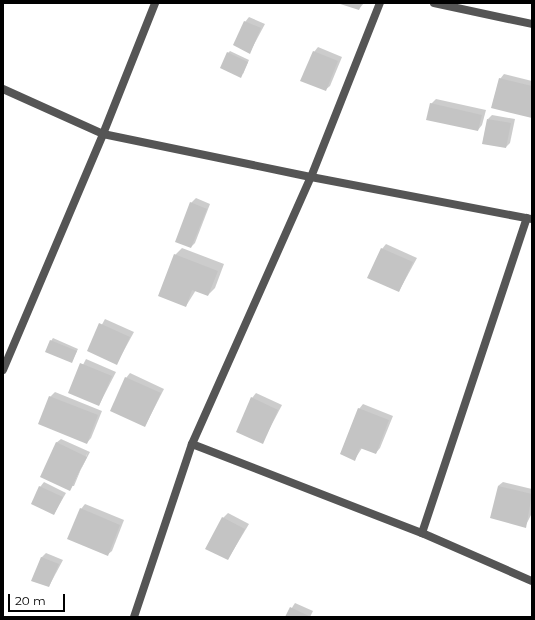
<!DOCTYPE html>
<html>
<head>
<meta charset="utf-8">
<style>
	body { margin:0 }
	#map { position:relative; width:535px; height:620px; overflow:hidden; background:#fff; font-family:Montserrat,sans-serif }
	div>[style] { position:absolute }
	.shadow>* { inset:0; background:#0003 }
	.building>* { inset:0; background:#c4c4c4 }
	.minor>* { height:8px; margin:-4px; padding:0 4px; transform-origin:4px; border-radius:4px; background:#555 }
	.tertiary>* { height:8px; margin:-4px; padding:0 4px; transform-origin:4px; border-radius:4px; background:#555 }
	span { translate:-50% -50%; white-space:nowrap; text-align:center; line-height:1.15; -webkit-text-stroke:3px #fff; paint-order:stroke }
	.frame { position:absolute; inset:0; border:4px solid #000; pointer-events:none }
	.scale { position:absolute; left:8px; top:594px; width:57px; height:18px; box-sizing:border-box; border:2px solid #000; border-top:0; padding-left:5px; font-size:12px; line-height:14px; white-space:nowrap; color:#000; -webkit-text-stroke:3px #fff; paint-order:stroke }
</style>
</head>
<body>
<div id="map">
	<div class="shadow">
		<i style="clip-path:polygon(339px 3px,364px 3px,359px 9px)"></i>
		<i style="clip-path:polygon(249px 17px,265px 24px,250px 52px,245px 22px)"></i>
		<i style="clip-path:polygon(318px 47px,342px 57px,330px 86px,325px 90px,314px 52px)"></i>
		<i style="clip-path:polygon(230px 51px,249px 60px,243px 74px,228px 53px)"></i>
		<i style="clip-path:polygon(504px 74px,532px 81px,532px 117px,500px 79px)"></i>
		<i style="clip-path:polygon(436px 99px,486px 110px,482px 125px,478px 130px,431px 104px)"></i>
		<i style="clip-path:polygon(492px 115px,515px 119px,510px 143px,506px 147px,488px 119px)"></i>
		<i style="clip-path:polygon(196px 198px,210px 204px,195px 243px,191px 247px,191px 203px)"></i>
		<i style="clip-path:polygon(386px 244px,417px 258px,399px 291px,382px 249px)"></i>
		<i style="clip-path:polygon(182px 248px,224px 264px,215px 288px,208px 295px,196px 290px,186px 306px,175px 255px)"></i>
		<i style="clip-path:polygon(105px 319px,134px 332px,117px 363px,88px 350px)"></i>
		<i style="clip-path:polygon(53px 338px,78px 349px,72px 361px,51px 341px)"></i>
		<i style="clip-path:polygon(86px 359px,116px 372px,99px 405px,69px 392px)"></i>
		<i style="clip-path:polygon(130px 373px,164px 389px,145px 426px,126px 378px)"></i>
		<i style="clip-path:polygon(55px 392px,102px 411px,91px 438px,87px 443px,50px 397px)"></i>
		<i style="clip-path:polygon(256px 393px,282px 405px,262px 443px,252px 398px)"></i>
		<i style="clip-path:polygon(363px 404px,393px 416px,380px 448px,376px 453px,362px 448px,355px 459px,359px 409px)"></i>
		<i style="clip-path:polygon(evenodd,61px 439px,90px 452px,70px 490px,56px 443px,61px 439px,88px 452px,74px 486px,72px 486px,88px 452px)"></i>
		<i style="clip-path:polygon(44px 482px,66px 493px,54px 514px,40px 487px)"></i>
		<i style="clip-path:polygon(503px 482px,532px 489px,532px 513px,525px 527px,498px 486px)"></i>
		<i style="clip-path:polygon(85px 504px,124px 520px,112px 551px,107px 555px,81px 509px)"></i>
		<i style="clip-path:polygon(228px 513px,249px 524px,228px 559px,223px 518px)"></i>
		<i style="clip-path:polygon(46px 553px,63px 560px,49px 586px,41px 558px)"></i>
		<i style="clip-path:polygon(295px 603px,313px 611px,310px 617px,286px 617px)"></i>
	</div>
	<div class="building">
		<i style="clip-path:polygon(337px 3px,362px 3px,359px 10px)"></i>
		<i style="clip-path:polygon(244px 21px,261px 28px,250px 54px,233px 45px)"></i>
		<i style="clip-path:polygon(313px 51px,338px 61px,326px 91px,300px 81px)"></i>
		<i style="clip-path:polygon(227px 52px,248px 62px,241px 78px,220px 68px)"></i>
		<i style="clip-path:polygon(499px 78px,532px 86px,532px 118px,491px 108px)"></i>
		<i style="clip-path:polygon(430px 103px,482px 115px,478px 131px,426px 120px)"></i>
		<i style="clip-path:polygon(487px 119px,511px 123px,506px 148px,482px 144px)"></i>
		<i style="clip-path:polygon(190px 202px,207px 209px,191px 248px,175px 242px)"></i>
		<i style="clip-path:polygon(381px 248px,413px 262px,399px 292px,367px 278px)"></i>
		<i style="clip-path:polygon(174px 254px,218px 271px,208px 296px,192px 290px,186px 307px,158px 296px)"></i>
		<i style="clip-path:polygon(99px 323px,130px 337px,117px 365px,87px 351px)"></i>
		<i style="clip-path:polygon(50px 340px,77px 351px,72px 363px,45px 352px)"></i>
		<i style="clip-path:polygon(80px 363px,112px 376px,99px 406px,68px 393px)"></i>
		<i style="clip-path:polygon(125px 377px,161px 393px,145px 427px,110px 411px)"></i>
		<i style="clip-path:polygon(49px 396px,98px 415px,87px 444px,38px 424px)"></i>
		<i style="clip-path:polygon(251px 397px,278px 410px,263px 444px,236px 432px)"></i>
		<i style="clip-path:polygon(358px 408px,389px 420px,376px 454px,360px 448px,355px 461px,340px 454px)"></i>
		<i style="clip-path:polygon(56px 442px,87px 457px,70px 491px,40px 477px)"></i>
		<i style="clip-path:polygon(39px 486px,63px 497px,54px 515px,31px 504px)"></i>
		<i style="clip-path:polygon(498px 486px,532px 494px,526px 528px,490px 518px)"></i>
		<i style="clip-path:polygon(80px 508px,120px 525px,108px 556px,67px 539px)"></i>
		<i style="clip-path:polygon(222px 517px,245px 529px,228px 560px,205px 549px)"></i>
		<i style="clip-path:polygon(41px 557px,59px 564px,49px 587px,31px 581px)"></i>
		<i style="clip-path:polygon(290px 607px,311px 617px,285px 617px)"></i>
	</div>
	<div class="minor">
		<i style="left:434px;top:3px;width:100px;rotate:12.1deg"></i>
		<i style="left:3px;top:370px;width:256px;rotate:-67deg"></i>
		<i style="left:103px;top:134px;width:141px;rotate:-68.3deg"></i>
		<i style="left:192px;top:444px;width:247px;rotate:21.2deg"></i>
		<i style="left:422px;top:533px;width:120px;rotate:23.6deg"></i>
		<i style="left:422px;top:533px;width:332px;rotate:-71.6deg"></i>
		<i style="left:134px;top:617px;width:182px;rotate:-71.5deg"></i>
		<i style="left:192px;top:444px;width:292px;rotate:-66deg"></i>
		<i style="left:311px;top:177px;width:187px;rotate:-68.4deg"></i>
	</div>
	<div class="tertiary">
		<i style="left:3px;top:89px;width:110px;rotate:24.2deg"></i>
		<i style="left:103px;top:134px;width:212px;rotate:11.7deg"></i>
		<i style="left:311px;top:177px;width:225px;rotate:10.8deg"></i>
	</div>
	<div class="frame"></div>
	<div class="scale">20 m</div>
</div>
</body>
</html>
